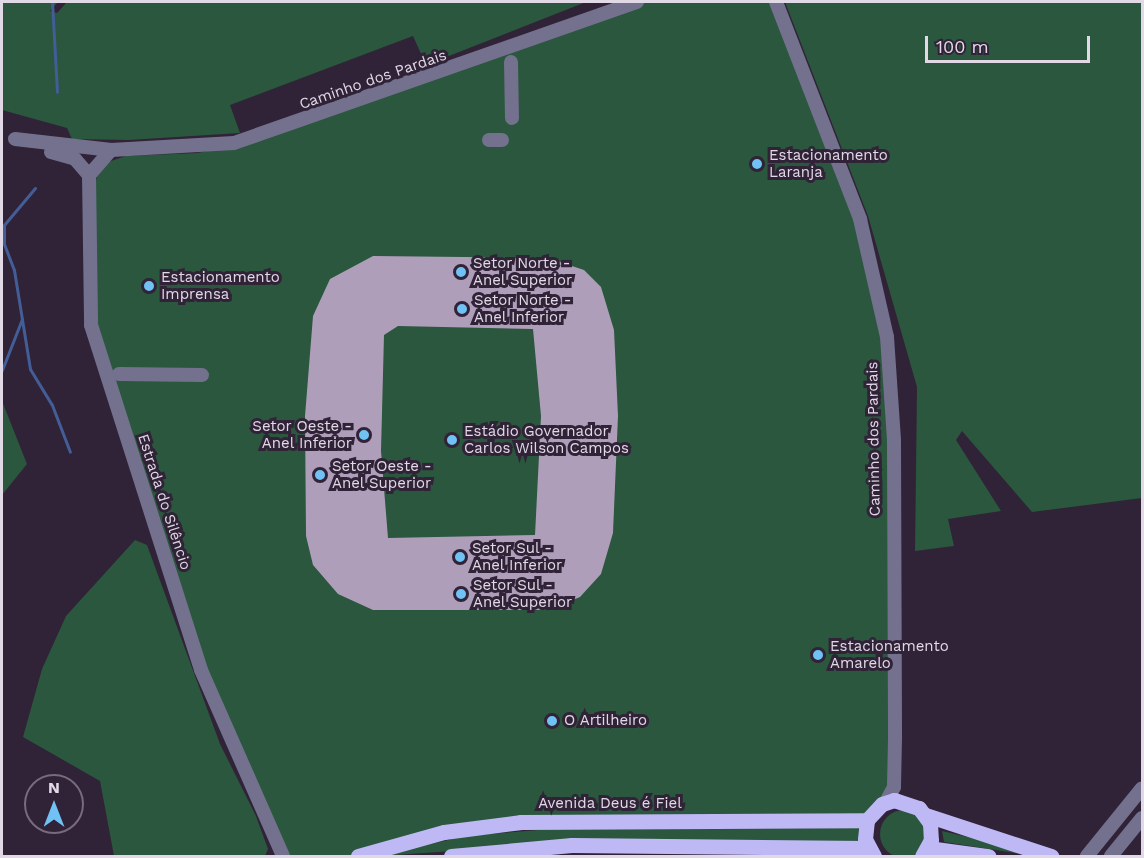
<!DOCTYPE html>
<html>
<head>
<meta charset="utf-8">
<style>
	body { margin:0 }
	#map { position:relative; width:1144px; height:858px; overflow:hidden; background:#302237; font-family:"Work Sans",sans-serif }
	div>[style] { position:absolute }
	.green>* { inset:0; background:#2a573d }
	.round { border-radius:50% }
	.stream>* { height:3px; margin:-1.5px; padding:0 1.5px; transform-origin:1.5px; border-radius:1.5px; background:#435d97 }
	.building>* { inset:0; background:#af9eb9 }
	.minor>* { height:14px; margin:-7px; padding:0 7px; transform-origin:7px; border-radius:7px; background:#73718e }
	.major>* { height:15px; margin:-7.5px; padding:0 7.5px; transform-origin:7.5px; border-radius:7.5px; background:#beb9f5 }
	.dots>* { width:16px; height:16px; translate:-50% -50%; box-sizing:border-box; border:3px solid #302237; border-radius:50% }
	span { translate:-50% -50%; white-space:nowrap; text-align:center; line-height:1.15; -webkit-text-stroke:6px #302237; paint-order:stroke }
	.street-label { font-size:15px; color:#e2d9e7 }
	.poi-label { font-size:15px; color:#e2d9e7 }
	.left { translate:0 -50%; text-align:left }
	.right { translate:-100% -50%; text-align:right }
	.frame { position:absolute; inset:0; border:3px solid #e2d9e7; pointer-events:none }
	.north { position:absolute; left:24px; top:774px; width:60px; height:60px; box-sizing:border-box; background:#302237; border:2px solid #776b7d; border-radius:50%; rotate:0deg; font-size:16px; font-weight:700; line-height:24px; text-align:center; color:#e2d9e7 }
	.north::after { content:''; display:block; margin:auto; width:21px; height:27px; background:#70c2f4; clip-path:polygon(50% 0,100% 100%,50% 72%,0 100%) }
	.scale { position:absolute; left:925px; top:36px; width:165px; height:27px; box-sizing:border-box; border:3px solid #e2d9e7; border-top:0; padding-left:8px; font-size:18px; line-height:21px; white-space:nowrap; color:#e2d9e7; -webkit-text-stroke:4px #302237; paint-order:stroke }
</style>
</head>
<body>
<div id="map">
	<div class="green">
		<i style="clip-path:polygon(2px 2px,58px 2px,50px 11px,57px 13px,67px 2px,586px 2px,426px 65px,413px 36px,230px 105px,240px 133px,129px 140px,72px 139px,67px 128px,2px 110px)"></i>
		<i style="clip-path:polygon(637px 2px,776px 2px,846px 177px,887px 337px,894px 787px,862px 822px,521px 822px,358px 856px,283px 856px,228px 738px,91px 325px,90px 212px,99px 165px,126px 156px,197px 153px,264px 140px)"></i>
		<i style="clip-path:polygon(785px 2px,1142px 2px,1142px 498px,1032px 512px,962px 431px,956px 440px,1001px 511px,948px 519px,954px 546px,915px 551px,917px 387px,868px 216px)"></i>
		<i style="clip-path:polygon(2px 401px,27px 464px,2px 495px)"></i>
		<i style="clip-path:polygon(135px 540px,147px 545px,220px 744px,256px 816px,268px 849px,265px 856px,114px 856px,100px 781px,23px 737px,42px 669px,66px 616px)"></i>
		<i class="round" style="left:880px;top:810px;width:48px;height:48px"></i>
		<i style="clip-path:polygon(865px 828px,864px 845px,468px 850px,380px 856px,465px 836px,550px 829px)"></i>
		<i style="clip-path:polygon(942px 831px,990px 842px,1035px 856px,944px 842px)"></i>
	</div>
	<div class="stream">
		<i style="left:52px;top:2px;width:90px;rotate:86.8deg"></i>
		<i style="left:35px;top:188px;width:48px;rotate:130deg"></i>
		<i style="left:4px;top:225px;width:19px;rotate:90deg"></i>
		<i style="left:4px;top:244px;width:28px;rotate:69deg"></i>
		<i style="left:14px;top:270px;width:100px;rotate:80.8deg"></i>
		<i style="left:30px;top:369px;width:42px;rotate:58.6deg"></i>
		<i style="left:52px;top:405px;width:50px;rotate:69deg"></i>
		<i style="left:2px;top:370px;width:55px;rotate:-68.6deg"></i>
	</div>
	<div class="building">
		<i style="clip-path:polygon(evenodd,373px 256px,548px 258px,584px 270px,601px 287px,614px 330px,618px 416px,613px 533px,601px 574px,580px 597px,549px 610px,373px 610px,338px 594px,313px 565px,306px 536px,305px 416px,313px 316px,330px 279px,373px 256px,398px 326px,533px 329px,541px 416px,535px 535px,388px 538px,381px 451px,384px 335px,398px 326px)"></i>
	</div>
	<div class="minor">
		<i style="left:776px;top:2px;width:233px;rotate:68.8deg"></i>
		<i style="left:860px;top:219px;width:121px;rotate:77.1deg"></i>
		<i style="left:887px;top:337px;width:103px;rotate:86.1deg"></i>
		<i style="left:894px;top:440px;width:299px;rotate:89.8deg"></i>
		<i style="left:895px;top:739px;width:48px;rotate:91.2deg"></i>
		<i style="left:894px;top:787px;width:17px;rotate:118deg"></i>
		<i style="left:511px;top:62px;width:56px;rotate:89deg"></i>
		<i style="left:15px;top:139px;width:97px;rotate:6.5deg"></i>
		<i style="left:111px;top:150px;width:123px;rotate:-3.3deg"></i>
		<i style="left:234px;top:143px;width:427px;rotate:-19.3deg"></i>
		<i style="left:489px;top:140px;width:13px"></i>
		<i style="left:111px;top:150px;width:33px;rotate:131deg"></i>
		<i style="left:89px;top:175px;width:150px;rotate:89.2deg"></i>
		<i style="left:91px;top:325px;width:362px;rotate:72.3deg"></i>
		<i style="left:201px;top:670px;width:203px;rotate:66.2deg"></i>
		<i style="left:51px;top:152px;width:25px;rotate:16deg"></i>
		<i style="left:75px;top:159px;width:21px;rotate:49deg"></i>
		<i style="left:119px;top:374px;width:83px;rotate:0.7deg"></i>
		<i style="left:1087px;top:856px;width:87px;rotate:-51deg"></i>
		<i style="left:1111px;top:856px;width:49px;rotate:-50.8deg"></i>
	</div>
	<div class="major">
		<i style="left:926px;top:815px;width:132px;rotate:18.2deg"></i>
		<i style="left:928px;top:848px;width:61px;rotate:7.6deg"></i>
		<i style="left:358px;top:856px;width:89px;rotate:-15.6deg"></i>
		<i style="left:444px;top:832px;width:78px;rotate:-7.4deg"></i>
		<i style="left:521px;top:822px;width:346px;rotate:-0.3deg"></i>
		<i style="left:451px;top:856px;width:121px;rotate:-5.2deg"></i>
		<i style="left:572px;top:845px;width:295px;rotate:0.6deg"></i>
		<i style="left:874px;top:856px;width:19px;rotate:-118deg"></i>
		<i style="left:865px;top:839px;width:19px;rotate:-84deg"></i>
		<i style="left:867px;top:820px;width:22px;rotate:-47deg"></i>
		<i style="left:882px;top:804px;width:13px;rotate:-18deg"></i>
		<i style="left:894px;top:800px;width:26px;rotate:18deg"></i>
		<i style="left:919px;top:808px;width:19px;rotate:54deg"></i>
		<i style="left:930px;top:823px;width:17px;rotate:87deg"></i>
		<i style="left:931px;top:840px;width:18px;rotate:119deg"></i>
	</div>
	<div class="dots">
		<i style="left:757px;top:164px;background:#70c2f4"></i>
		<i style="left:461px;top:272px;background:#70c2f4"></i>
		<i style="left:149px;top:286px;background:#70c2f4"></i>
		<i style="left:462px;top:309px;background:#70c2f4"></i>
		<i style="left:364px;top:435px;background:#70c2f4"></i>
		<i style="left:452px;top:440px;background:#70c2f4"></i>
		<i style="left:320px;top:475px;background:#70c2f4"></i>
		<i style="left:460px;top:557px;background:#70c2f4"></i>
		<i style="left:461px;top:594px;background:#70c2f4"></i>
		<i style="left:818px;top:655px;background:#70c2f4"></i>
		<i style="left:552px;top:721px;background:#70c2f4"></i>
	</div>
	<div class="street-label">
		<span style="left:373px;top:80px;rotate:-19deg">Caminho dos Pardais</span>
		<span style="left:874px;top:439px;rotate:-91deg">Caminho dos Pardais</span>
		<span style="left:164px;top:502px;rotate:72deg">Estrada do Silêncio</span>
		<span style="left:610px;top:804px">Avenida Deus é Fiel</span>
	</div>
	<div class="poi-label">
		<span class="left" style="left:769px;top:164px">Estacionamento<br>Laranja</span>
		<span class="left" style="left:473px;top:272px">Setor Norte -<br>Anel Superior</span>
		<span class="left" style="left:161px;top:286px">Estacionamento<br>Imprensa</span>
		<span class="left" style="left:474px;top:309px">Setor Norte -<br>Anel Inferior</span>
		<span class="right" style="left:352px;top:435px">Setor Oeste -<br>Anel Inferior</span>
		<span class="left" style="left:464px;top:440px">Estádio Governador<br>Carlos Wilson Campos</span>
		<span class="left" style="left:332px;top:475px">Setor Oeste -<br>Anel Superior</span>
		<span class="left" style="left:472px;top:557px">Setor Sul -<br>Anel Inferior</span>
		<span class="left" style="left:473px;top:594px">Setor Sul -<br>Anel Superior</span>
		<span class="left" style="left:830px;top:655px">Estacionamento<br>Amarelo</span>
		<span class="left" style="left:564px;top:721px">O Artilheiro</span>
	</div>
	<div class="frame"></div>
	<div class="north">N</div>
	<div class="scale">100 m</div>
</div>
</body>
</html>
